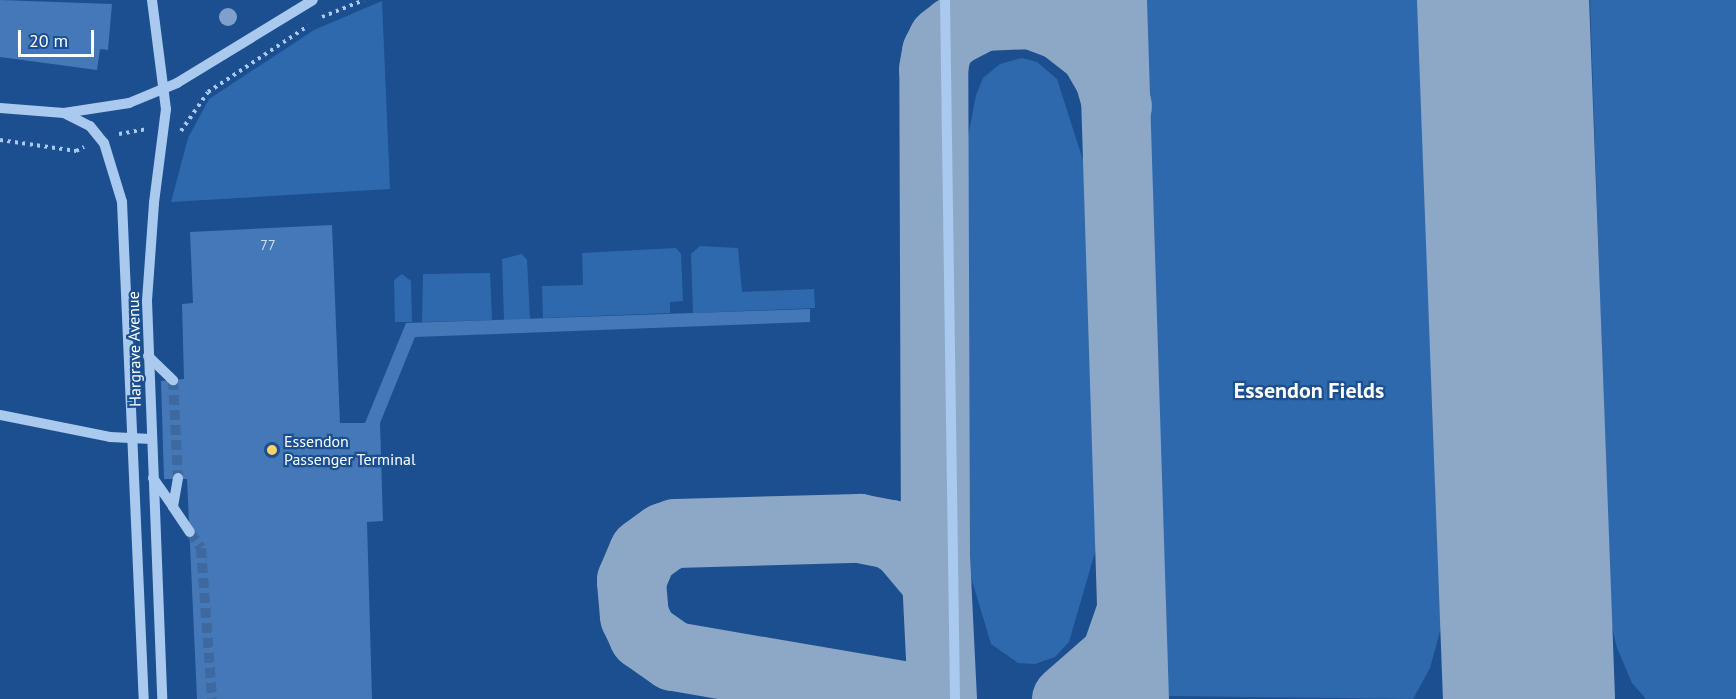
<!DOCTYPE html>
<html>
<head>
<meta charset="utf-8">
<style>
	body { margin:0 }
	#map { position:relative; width:1736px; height:699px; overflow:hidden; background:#1b4f8f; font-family:"PT Sans",sans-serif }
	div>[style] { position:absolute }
	.green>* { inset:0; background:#2e69ad }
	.taxiway>* { height:69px; margin:-34.5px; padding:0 34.5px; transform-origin:34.5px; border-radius:34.5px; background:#8da7c7 }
	.runway>* { height:172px; margin:-86px; padding:0 86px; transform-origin:86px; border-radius:86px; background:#8da7c7 }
	.building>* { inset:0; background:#4478b7 }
	.minor-tunnel>* { height:10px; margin-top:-5px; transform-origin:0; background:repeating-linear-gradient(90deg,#3d69a0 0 10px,transparent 0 15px) }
	.path>* { height:4px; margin-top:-2px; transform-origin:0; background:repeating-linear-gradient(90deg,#a9c9ee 0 3px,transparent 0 7.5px) }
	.minor>* { height:10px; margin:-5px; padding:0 5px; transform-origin:5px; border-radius:5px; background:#a9c9ee }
	.trees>* { width:18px; height:18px; margin:-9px; border-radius:50%; background:#7ea0ca }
	.dots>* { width:16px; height:16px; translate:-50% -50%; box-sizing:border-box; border:3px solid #1b4f8f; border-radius:50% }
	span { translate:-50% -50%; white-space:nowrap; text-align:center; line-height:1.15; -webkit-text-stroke:4.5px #1b4f8f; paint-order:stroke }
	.number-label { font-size:14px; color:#d0dded }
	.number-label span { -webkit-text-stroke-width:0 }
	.street-label { font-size:16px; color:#fff }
	.poi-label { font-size:16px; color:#fff }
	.left { translate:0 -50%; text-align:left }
	.district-label { font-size:22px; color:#fff; font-weight:700 }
	.scale { position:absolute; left:18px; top:30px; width:76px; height:27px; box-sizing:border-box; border:3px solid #fff; border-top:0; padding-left:8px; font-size:18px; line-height:21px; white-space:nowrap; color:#fff; -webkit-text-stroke:4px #1b4f8f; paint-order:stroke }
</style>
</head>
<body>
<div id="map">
	<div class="green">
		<i style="clip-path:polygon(1127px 0,1428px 0,1442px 624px,1430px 668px,1413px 699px,1169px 696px,1153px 644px)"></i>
		<i style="clip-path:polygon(1590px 0,1736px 0,1736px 699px,1646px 699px,1632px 683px,1617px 648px,1611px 623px)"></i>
		<i style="clip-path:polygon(382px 1px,390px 189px,171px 202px,188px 138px,209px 99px,314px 30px)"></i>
		<i style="clip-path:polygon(1022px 58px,1037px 62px,1057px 79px,1089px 179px,1095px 359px,1098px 542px,1069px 642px,1055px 657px,1035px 664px,1018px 663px,991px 644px,968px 567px,962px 168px,976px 95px,983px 78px,1000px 64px)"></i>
		<i style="clip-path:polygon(700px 246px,738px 248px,742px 292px,814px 289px,815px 308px,693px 313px,691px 254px)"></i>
		<i style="clip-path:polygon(676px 248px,681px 254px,683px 301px,670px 302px,670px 313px,543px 318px,542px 286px,583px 285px,582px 253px)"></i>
		<i style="clip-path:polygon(522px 254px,527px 260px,530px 319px,504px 320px,502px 259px)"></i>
		<i style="clip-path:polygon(490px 273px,492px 320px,422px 322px,423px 274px)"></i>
		<i style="clip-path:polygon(402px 274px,411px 281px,412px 322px,395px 322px,394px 280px)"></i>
	</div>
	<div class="taxiway">
		<i style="left:1112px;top:0;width:699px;rotate:88.2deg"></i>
		<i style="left:925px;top:699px;width:256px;rotate:-170.3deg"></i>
		<i style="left:673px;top:656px;width:37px;rotate:-145deg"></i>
		<i style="left:643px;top:635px;width:21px;rotate:-115deg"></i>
		<i style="left:634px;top:616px;width:36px;rotate:-95deg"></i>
		<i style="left:631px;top:580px;width:30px;rotate:-67deg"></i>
		<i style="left:643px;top:552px;width:26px;rotate:-36deg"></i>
		<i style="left:664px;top:537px;width:12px;rotate:-20deg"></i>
		<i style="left:675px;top:533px;width:184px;rotate:-1.6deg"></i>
		<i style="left:859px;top:528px;width:32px;rotate:11deg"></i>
		<i style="left:890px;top:534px;width:17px;rotate:33deg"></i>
		<i style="left:904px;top:543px;width:50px;rotate:49.9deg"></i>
		<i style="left:942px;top:699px;width:144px;rotate:-92.8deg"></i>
		<i style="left:935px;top:555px;width:486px;rotate:-90.2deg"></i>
		<i style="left:933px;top:69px;width:17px;rotate:-80deg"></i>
		<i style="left:936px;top:52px;width:13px;rotate:-63deg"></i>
		<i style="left:942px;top:40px;width:16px;rotate:-38deg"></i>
		<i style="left:955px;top:30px;width:30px;rotate:-27deg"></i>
		<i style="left:982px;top:16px;width:49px;rotate:-2.3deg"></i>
		<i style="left:1031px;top:14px;width:33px;rotate:21deg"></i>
		<i style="left:1062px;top:26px;width:39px;rotate:38deg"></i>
		<i style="left:1093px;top:50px;width:32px;rotate:60deg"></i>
		<i style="left:1109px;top:78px;width:29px;rotate:74deg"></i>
		<i style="left:1066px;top:699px;width:65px;rotate:-41.3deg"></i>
		<i style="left:1115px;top:656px;width:49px;rotate:-70.8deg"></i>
		<i style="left:1515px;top:699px;width:41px;rotate:-71.6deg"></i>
	</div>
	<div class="runway">
		<i style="left:1503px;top:0;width:699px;rotate:87.87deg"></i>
	</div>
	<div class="building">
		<i style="clip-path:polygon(0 0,112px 4px,108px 50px,100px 49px,97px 70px,0 57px)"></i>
		<i style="clip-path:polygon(332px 225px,340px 423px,365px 423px,406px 323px,810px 309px,810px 322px,415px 337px,380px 423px,383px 521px,367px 522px,372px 699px,197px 699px,187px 479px,164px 479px,161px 381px,184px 379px,182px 304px,193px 303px,190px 232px)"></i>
	</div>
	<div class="minor-tunnel">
		<i style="left:173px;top:380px;width:98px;rotate:87.1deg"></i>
		<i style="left:190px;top:532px;width:19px;rotate:55deg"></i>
		<i style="left:201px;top:548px;width:151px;rotate:85.8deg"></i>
	</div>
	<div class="path">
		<i style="left:322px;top:17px;width:45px;rotate:-22deg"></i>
		<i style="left:181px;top:131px;width:47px;rotate:-55.3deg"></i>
		<i style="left:208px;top:92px;width:120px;rotate:-33.4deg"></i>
		<i style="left:119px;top:134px;width:28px;rotate:-10deg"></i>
		<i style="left:0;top:140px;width:77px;rotate:8.2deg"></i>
		<i style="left:76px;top:151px;width:9px;rotate:-27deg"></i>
	</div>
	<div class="minor">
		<i style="left:152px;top:0;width:110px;rotate:82.7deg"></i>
		<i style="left:166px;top:109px;width:95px;rotate:97.3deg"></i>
		<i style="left:154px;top:203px;width:98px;rotate:94.1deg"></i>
		<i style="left:147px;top:301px;width:398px;rotate:87.8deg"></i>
		<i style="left:945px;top:0;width:699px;rotate:89.18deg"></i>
		<i style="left:0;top:108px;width:64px;rotate:4.5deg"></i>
		<i style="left:64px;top:113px;width:66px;rotate:-8.7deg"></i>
		<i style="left:129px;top:103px;width:52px;rotate:-22.6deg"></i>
		<i style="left:177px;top:83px;width:159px;rotate:-31.4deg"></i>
		<i style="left:64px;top:113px;width:29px;rotate:27deg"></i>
		<i style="left:90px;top:126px;width:22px;rotate:51deg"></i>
		<i style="left:104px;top:143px;width:62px;rotate:73deg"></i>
		<i style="left:122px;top:202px;width:497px;rotate:87.5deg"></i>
		<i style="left:148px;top:356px;width:35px;rotate:44deg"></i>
		<i style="left:0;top:415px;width:112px;rotate:11.3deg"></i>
		<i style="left:110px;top:437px;width:41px;rotate:2.8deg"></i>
		<i style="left:153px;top:478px;width:35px;rotate:55deg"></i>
		<i style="left:178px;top:478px;width:29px;rotate:100deg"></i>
		<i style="left:173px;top:507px;width:30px;rotate:56deg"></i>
	</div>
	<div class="trees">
		<i style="left:228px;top:17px"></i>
	</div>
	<div class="dots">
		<i style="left:272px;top:450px;background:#ffd166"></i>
	</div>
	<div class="number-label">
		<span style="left:268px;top:245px">77</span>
	</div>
	<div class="street-label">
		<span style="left:134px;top:349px;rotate:-91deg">Hargrave Avenue</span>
	</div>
	<div class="poi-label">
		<span class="left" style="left:284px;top:450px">Essendon<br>Passenger Terminal</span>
	</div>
	<div class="district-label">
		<span style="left:1309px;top:391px">Essendon Fields</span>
	</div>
	<div class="scale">20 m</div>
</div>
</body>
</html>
